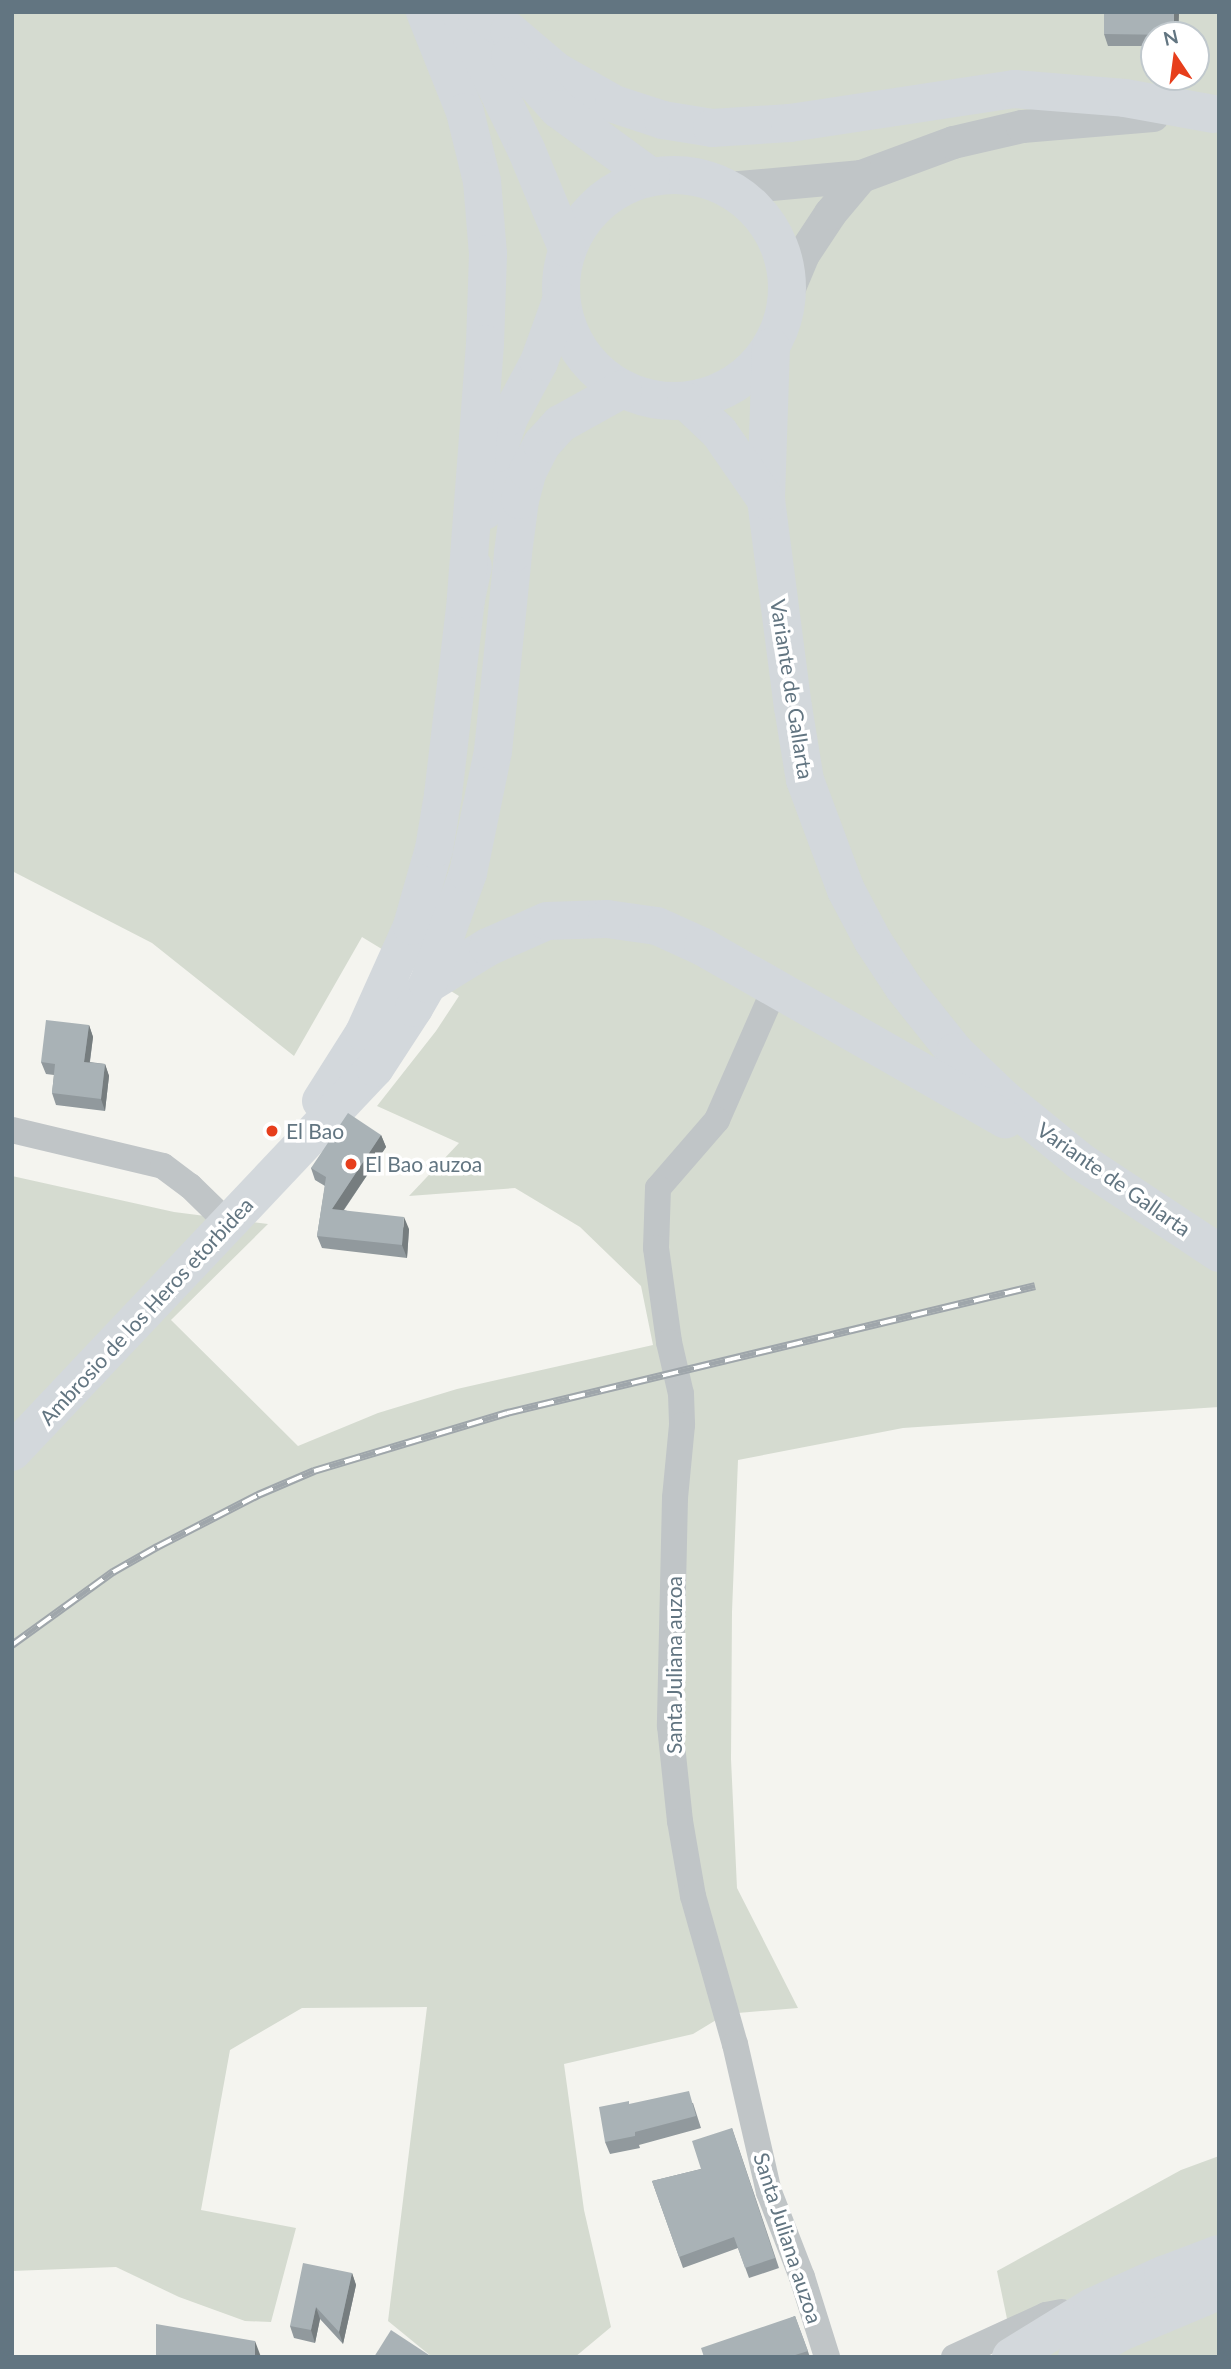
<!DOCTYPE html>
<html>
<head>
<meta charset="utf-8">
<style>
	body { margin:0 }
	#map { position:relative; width:1231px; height:2369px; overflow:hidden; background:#f4f4ef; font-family:Lato,sans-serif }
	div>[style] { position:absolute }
	.green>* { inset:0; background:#d5dbd0 }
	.minor>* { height:26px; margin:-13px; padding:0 13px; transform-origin:13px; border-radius:13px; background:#c0c5c7 }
	.tertiary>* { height:33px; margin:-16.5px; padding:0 16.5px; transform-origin:16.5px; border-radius:16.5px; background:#c0c5c7 }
	.primary>* { height:38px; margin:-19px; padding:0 19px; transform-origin:19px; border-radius:19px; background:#d3d8dc }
	.primary>.ring { margin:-19px; padding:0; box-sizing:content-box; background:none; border:38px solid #d3d8dc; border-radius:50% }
	.trunk>* { height:38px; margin:-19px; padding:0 19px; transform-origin:19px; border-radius:19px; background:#d3d8dc }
	.rail>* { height:8px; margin-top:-4px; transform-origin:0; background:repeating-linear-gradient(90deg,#fff 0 16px,#9fa6ab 0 32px); box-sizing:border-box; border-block:2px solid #9fa6ab }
	.wall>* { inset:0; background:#91999d }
	.shaded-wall>* { inset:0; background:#767d7f }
	.building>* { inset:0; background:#a9b2b6 }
	.dots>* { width:19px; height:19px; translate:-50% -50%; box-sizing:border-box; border:4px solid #fff; border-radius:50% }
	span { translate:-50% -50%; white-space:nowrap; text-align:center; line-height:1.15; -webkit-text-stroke:7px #fff; paint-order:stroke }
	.street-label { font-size:21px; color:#627581 }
	.poi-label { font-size:21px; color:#627581 }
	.left { translate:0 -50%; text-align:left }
	.frame { position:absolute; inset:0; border:14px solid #627581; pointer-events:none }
	.north { position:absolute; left:1140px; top:21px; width:70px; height:70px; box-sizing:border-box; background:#fff; border:2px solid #c0c8cd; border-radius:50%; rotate:347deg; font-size:19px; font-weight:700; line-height:28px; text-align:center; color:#627581 }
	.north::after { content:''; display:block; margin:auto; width:24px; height:32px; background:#e73e1c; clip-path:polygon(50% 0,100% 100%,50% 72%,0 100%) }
</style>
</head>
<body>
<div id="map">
	<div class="green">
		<i style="clip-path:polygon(evenodd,12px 12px,1219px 12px,1219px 1407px,903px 1428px,738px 1460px,732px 1612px,731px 1759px,737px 1888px,798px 2008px,726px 2014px,693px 2034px,564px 2064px,584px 2210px,611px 2327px,575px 2357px,432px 2357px,388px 2321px,427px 2007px,302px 2008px,230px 2050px,201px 2210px,296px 2228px,271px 2322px,245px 2321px,179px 2297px,116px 2267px,12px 2271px,12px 1176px,174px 1212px,268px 1224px,171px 1320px,298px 1446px,378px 1413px,457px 1389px,653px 1345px,641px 1286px,580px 1227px,515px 1188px,409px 1196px,459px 1143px,377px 1106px,436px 1031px,459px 996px,362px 937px,294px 1056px,152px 943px,12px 871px,12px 12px,1154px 35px,1196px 35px,1196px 77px,1154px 77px,1154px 35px)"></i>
		<i style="clip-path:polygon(1219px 2156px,1219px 2357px,1015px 2357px,997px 2271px,1181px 2170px)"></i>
	</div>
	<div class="minor">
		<i style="left:774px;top:990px;width:142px;rotate:113.7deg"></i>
		<i style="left:717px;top:1120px;width:90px;rotate:130.9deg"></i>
		<i style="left:658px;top:1188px;width:60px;rotate:91.9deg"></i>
		<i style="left:656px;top:1248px;width:95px;rotate:82.1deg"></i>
		<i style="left:669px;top:1342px;width:53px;rotate:77deg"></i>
		<i style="left:681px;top:1394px;width:31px;rotate:88deg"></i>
		<i style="left:682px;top:1425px;width:73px;rotate:95.5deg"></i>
		<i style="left:675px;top:1498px;width:228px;rotate:91.3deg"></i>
		<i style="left:670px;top:1726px;width:96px;rotate:84deg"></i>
		<i style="left:680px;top:1821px;width:76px;rotate:80.2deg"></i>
		<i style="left:693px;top:1896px;width:154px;rotate:74.2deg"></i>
		<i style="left:735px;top:2044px;width:152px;rotate:77.1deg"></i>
		<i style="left:769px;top:2192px;width:91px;rotate:68.8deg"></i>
		<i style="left:802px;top:2277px;width:84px;rotate:72.6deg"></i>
		<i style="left:12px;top:1130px;width:155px;rotate:13.4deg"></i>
		<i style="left:163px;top:1166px;width:34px;rotate:37deg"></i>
		<i style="left:190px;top:1186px;width:56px;rotate:44.3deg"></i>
		<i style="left:954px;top:2357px;width:101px;rotate:-24.5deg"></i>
		<i style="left:1046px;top:2315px;width:16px;rotate:-11deg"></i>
	</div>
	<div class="tertiary">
		<i style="left:728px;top:188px;width:134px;rotate:-5.2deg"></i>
		<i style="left:861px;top:176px;width:98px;rotate:-20.3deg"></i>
		<i style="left:953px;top:142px;width:71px;rotate:-13.1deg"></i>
		<i style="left:1022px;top:126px;width:131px;rotate:-4.8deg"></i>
		<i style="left:787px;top:292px;width:41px;rotate:-67.2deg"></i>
		<i style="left:803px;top:254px;width:49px;rotate:-56.6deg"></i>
		<i style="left:830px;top:213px;width:48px;rotate:-50deg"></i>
	</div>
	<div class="primary">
		<i class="ring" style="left:561px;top:175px;width:188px;height:188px"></i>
		<i style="left:771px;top:347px;width:153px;rotate:91.9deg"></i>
		<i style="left:766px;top:500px;width:209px;rotate:82.6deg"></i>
		<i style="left:793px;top:707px;width:74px;rotate:80.7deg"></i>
		<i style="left:805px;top:780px;width:117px;rotate:69.6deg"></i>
		<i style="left:846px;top:890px;width:58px;rotate:62.1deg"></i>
		<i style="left:873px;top:941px;width:56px;rotate:56.6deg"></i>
		<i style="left:904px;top:988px;width:82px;rotate:51.4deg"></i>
		<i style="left:955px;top:1052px;width:68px;rotate:43.8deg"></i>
		<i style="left:1004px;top:1099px;width:98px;rotate:39.2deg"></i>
		<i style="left:1080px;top:1161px;width:167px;rotate:33.5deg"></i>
		<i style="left:686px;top:401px;width:45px;rotate:43.2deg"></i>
		<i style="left:719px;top:432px;width:83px;rotate:55.3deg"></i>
		<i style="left:484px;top:511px;width:59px;rotate:-77.4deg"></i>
		<i style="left:497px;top:453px;width:39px;rotate:-71deg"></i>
		<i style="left:510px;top:416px;width:61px;rotate:-61.8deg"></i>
		<i style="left:539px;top:362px;width:65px;rotate:-70.2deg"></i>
		<i style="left:428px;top:984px;width:70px;rotate:-31.7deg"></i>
		<i style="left:488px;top:947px;width:64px;rotate:-23.8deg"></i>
		<i style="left:547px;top:921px;width:60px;rotate:-1.9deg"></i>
		<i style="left:607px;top:919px;width:50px;rotate:8deg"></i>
		<i style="left:657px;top:926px;width:51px;rotate:24.5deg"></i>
		<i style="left:703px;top:947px;width:348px;rotate:29.7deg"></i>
		<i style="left:321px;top:1101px;width:80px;rotate:-57.7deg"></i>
		<i style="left:364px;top:1033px;width:117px;rotate:-65.8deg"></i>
		<i style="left:412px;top:926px;width:80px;rotate:-74.1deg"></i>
		<i style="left:434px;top:849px;width:55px;rotate:-80.5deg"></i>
		<i style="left:443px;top:795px;width:197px;rotate:-83.3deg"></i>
		<i style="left:466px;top:599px;width:33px;rotate:-78deg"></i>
		<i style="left:12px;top:1452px;width:528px;rotate:-46.61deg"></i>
		<i style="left:375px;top:1068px;width:72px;rotate:-57deg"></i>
		<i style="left:414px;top:1008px;width:28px;rotate:-60deg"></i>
		<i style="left:428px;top:984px;width:118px;rotate:-70.2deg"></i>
		<i style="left:468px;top:873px;width:125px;rotate:-78.4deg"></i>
		<i style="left:493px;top:751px;width:199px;rotate:-84.2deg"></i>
		<i style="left:513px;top:553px;width:53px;rotate:-82.5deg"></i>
		<i style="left:520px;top:500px;width:30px;rotate:-75deg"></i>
		<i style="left:528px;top:471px;width:30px;rotate:-63deg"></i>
		<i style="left:542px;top:444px;width:27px;rotate:-48deg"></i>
		<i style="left:560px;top:424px;width:72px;rotate:-29.1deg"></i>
		<i style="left:1011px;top:2357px;width:95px;rotate:-31.7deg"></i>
		<i style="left:1092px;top:2307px;width:78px;rotate:-24.3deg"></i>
		<i style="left:1163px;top:2275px;width:60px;rotate:-20.6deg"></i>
		<i style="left:1077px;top:2357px;width:51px;rotate:-29.6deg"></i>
		<i style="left:1121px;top:2332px;width:106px;rotate:-22.7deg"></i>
	</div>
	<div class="trunk">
		<i style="left:425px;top:12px;width:108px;rotate:68.2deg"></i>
		<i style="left:465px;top:112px;width:71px;rotate:76.2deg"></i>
		<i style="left:482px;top:181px;width:73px;rotate:85.3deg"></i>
		<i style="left:488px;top:254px;width:90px;rotate:91.9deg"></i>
		<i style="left:485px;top:344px;width:256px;rotate:94.3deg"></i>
		<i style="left:460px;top:12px;width:152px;rotate:64.3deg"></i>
		<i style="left:526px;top:149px;width:107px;rotate:67.5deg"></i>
		<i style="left:476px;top:12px;width:38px;rotate:30deg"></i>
		<i style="left:509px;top:31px;width:62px;rotate:40.4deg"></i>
		<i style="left:556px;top:71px;width:67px;rotate:29.6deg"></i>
		<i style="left:614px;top:104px;width:52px;rotate:18.1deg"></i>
		<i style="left:663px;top:120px;width:50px;rotate:9.3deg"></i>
		<i style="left:712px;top:128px;width:78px;rotate:-3.7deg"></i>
		<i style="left:790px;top:123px;width:227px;rotate:-8.6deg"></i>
		<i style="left:1014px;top:89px;width:111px;rotate:4.6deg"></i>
		<i style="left:1125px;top:98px;width:90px;rotate:10.2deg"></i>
		<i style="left:510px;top:56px;width:72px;rotate:47.8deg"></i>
		<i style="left:558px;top:109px;width:115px;rotate:36.2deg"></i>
	</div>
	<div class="rail">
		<i style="left:12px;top:1645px;width:125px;rotate:-35.9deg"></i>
		<i style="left:113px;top:1572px;width:51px;rotate:-29.6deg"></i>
		<i style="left:157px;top:1547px;width:114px;rotate:-27.2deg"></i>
		<i style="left:258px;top:1495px;width:61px;rotate:-23.2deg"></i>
		<i style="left:314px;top:1471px;width:202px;rotate:-16.7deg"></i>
		<i style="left:507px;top:1413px;width:543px;rotate:-13.52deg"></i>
	</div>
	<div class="wall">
		<i style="clip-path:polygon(1179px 12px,1178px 35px,1154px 35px,1154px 46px,1108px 46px,1104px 34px)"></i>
		<i style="clip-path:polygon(89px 1025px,93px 1037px,90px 1062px,105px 1064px,109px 1076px,105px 1111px,56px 1105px,52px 1093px,54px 1075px,46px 1074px,41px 1062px)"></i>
		<i style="clip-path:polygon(381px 1135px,386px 1147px,344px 1210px,409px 1229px,407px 1258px,322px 1248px,317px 1236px,325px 1186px,315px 1180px,311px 1168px)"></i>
		<i style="clip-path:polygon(693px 2103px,701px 2128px,639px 2145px,640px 2148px,610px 2154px,605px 2142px,630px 2104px)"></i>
		<i style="clip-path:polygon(732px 2128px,779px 2268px,749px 2278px,738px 2248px,683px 2268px,652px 2181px,701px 2169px)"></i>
		<i style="clip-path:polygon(352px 2273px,356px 2285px,343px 2344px,320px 2319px,315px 2343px,294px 2338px,290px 2326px)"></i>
		<i style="clip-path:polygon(795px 2316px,810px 2357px,704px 2357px)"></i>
	</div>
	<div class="shaded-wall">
		<i style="clip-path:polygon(1174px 12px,1179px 12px,1178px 35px,1174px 35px)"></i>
		<i style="clip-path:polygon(89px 1025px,93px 1037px,88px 1074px,84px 1062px)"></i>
		<i style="clip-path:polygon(105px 1064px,109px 1076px,105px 1111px,101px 1099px)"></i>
		<i style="clip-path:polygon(381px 1135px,386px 1147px,336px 1221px,332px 1209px)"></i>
		<i style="clip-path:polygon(404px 1217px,409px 1229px,407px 1258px,402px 1245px)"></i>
		<i style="clip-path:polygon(352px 2273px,356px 2285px,343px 2344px,339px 2332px)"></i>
		<i style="clip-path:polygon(316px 2307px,320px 2319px,315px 2343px,311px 2330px)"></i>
		<i style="clip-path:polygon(255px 2341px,261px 2357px,255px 2357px)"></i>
	</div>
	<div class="building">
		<i style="clip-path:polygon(1104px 12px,1174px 12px,1174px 35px,1104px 34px)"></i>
		<i style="clip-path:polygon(46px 1020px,89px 1025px,84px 1062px,105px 1064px,101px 1099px,52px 1093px,55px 1064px,41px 1062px)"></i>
		<i style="clip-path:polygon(348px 1113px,381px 1135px,332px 1209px,404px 1217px,402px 1245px,317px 1236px,326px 1177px,311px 1168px)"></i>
		<i style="clip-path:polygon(689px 2091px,696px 2116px,635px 2132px,635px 2136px,605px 2142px,599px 2107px,629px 2101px,629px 2104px)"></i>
		<i style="clip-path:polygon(732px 2128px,775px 2258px,745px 2268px,734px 2237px,679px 2257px,652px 2181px,701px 2169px,692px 2141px)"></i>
		<i style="clip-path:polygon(303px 2263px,352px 2273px,339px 2332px,316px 2307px,311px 2330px,290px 2326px)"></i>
		<i style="clip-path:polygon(795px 2316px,808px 2351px,789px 2357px,704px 2357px,701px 2348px)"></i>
		<i style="clip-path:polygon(156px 2324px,255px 2341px,255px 2357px,156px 2357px)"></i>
		<i style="clip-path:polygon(391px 2330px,432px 2357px,374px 2357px)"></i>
	</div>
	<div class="dots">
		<i style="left:272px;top:1131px;background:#e73e1c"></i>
		<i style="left:351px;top:1164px;background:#e73e1c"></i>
	</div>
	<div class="street-label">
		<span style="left:792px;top:689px;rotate:81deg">Variante de Gallarta</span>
		<span style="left:1114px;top:1179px;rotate:35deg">Variante de Gallarta</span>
		<span style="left:146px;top:1311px;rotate:-47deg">Ambrosio de los Heros etorbidea</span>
		<span style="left:674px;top:1665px;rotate:-90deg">Santa Juliana auzoa</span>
		<span style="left:788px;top:2238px;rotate:72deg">Santa Juliana auzoa</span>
	</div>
	<div class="poi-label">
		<span class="left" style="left:286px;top:1131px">El Bao</span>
		<span class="left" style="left:365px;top:1164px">El Bao auzoa</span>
	</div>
	<div class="frame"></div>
	<div class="north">N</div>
</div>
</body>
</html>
